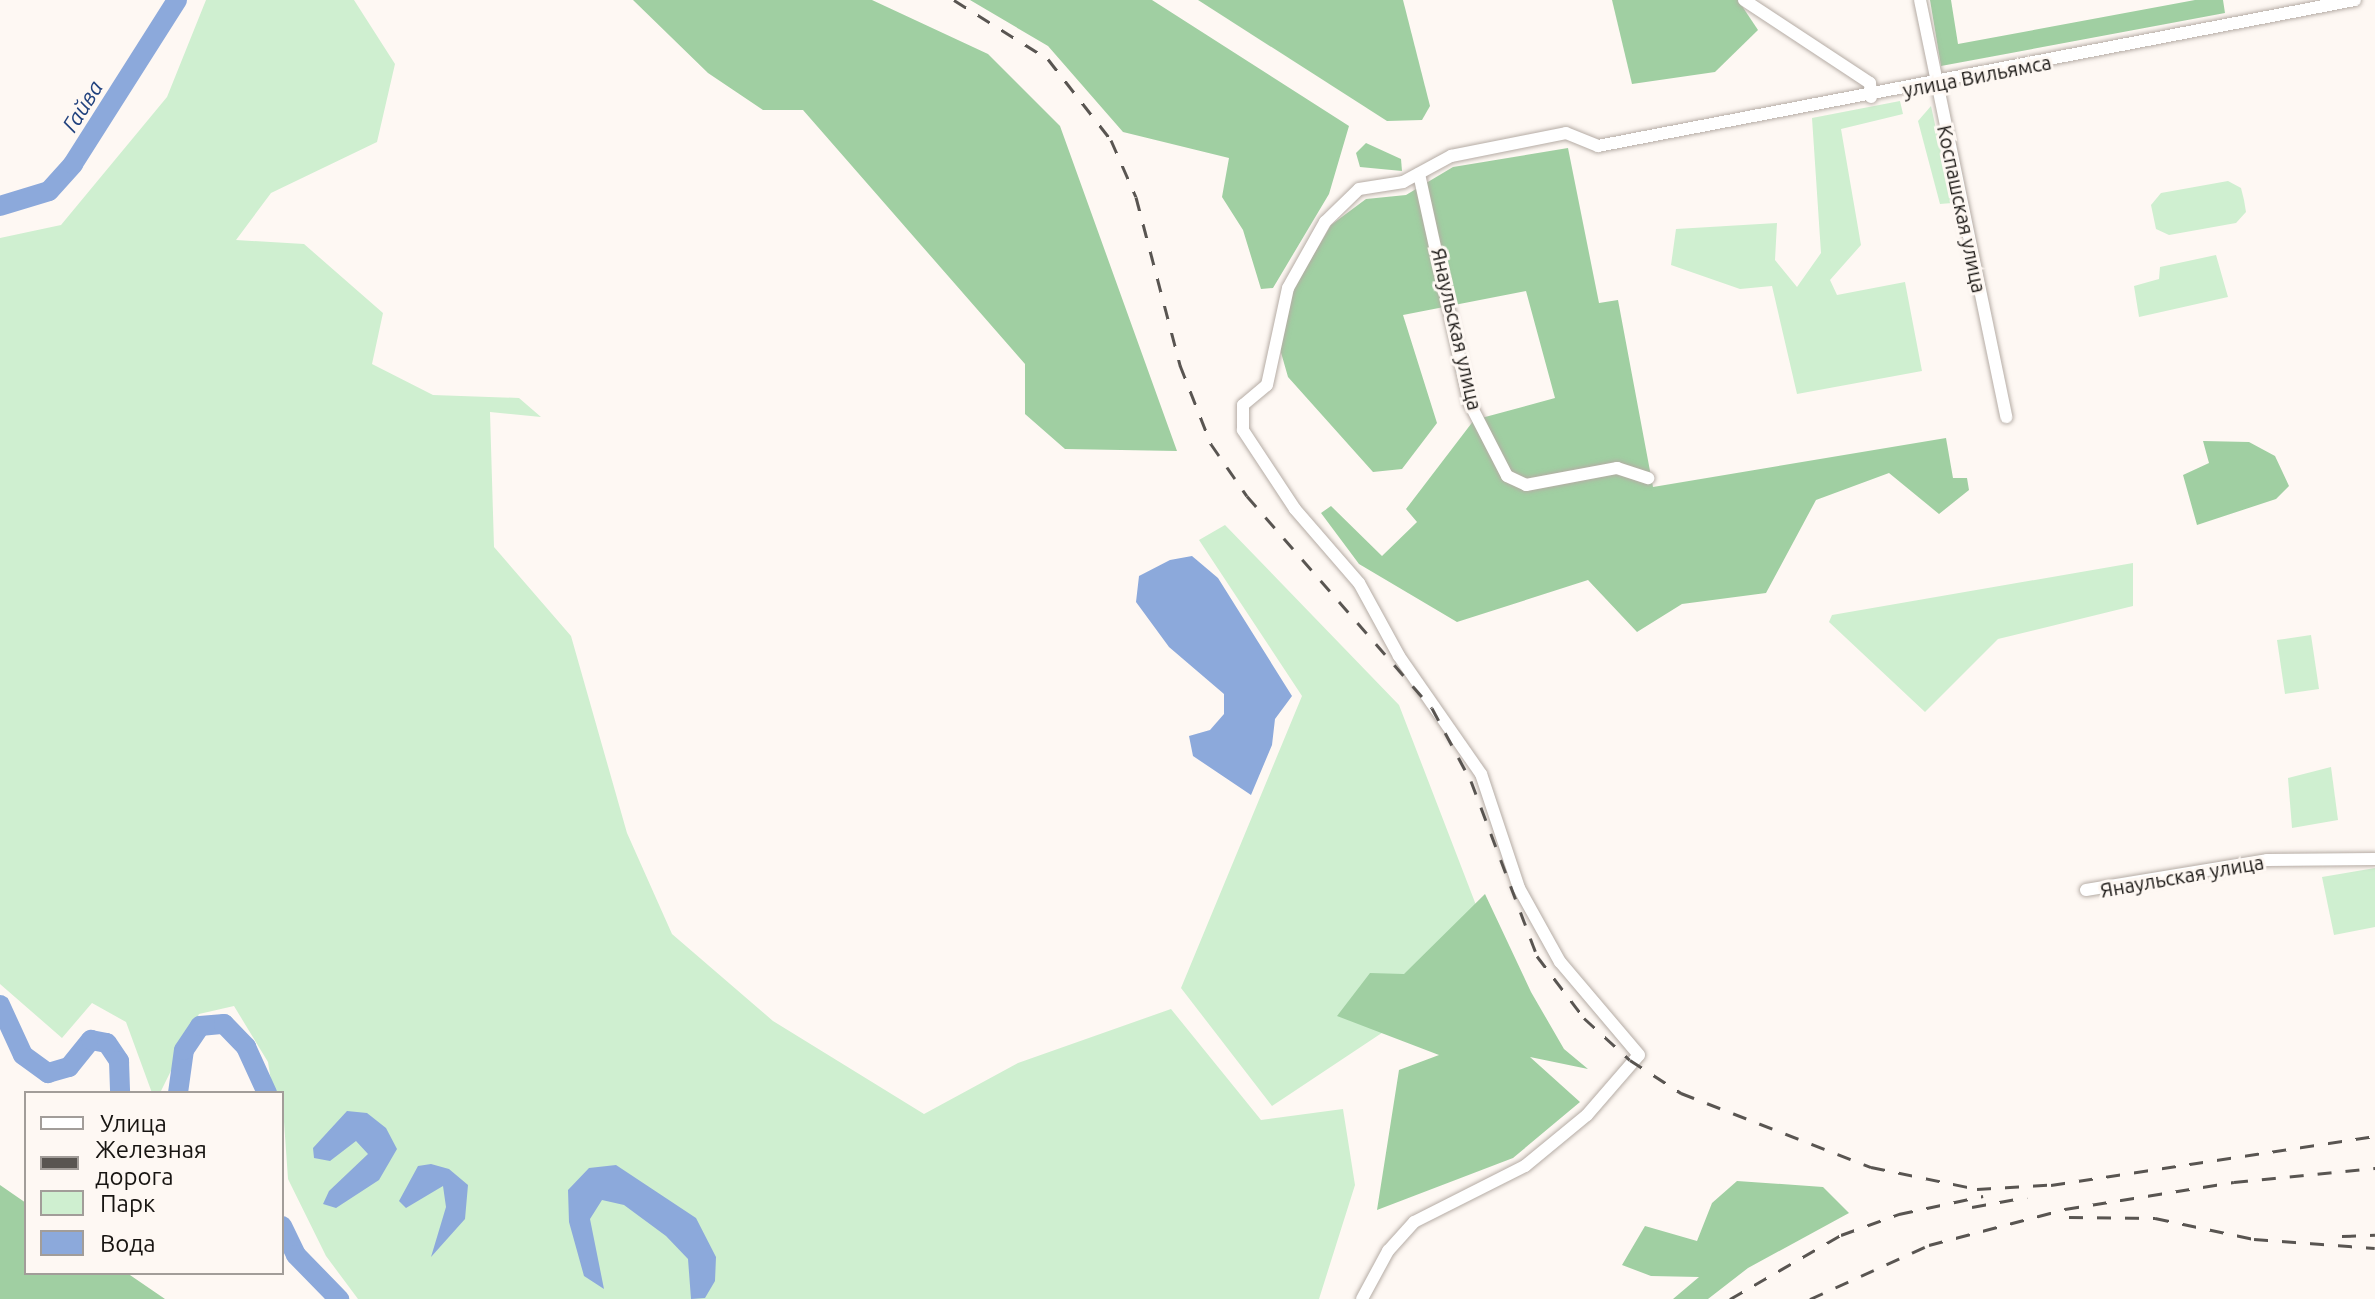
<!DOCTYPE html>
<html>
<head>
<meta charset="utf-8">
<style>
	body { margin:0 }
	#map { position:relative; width:2375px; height:1299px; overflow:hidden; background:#fef8f3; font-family:Ubuntu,sans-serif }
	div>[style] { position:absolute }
	.green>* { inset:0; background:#cfefd0 }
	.forest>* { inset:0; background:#a0cfa2 }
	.water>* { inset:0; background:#8ca9db }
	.river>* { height:20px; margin:-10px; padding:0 10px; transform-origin:10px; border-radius:10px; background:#8ca9db }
	.roads { filter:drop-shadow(0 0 2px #b5aca5) drop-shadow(0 0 2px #b5aca5) }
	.street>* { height:12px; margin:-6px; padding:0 6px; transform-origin:6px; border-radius:6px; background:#fff }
	.rail>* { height:3px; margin-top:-1.5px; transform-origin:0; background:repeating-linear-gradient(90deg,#595551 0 14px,transparent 0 28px) }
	span { translate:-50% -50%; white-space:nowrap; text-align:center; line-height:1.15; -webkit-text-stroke:6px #fef8f3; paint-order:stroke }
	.street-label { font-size:20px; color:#181512 }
	.water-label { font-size:22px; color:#21427e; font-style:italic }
	.legend { position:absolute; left:24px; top:1091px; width:260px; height:184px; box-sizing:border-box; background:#fef8f3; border:2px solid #a29d99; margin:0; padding:10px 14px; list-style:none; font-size:24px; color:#181512 }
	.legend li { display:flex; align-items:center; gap:16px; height:40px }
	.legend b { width:40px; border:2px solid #a29d99 }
</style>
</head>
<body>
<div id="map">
	<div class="green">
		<i style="clip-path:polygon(206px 0,354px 0,395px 64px,377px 142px,271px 193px,236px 240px,304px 244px,383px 313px,372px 364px,433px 395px,519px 398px,541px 417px,490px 412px,494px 547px,571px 636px,627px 833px,672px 934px,773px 1021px,924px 1114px,1018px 1063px,1171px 1009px,1261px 1120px,1343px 1109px,1355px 1185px,1319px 1299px,358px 1299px,326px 1256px,288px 1179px,282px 1093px,273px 1093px,268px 1062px,234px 1006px,199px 1014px,160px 1093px,152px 1093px,126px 1022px,92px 1003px,62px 1038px,0 984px,0 238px,61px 225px,167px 97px)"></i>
		<i style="clip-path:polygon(1900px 101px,1903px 114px,1841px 129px,1861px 245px,1830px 280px,1837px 295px,1905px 282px,1922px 371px,1797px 394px,1772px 286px,1740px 289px,1671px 265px,1676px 229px,1777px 223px,1775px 260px,1797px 287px,1821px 253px,1812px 118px)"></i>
		<i style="clip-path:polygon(1931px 106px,1952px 203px,1940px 204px,1918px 121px)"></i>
		<i style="clip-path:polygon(2228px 181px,2241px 188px,2244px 200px,2246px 212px,2236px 223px,2169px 235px,2156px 229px,2151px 205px,2161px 193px)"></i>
		<i style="clip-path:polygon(2216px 255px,2228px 297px,2139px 317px,2134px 286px,2159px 279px,2160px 267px)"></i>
		<i style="clip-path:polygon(1225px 525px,1399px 705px,1496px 957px,1272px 1106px,1181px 988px,1302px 696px,1199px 540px)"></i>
		<i style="clip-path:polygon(2133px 563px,2133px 606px,1998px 639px,1925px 712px,1829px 622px,1832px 615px)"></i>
		<i style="clip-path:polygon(2311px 635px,2319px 689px,2285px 694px,2277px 640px)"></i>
		<i style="clip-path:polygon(2331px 767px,2338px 820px,2292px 828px,2288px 778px)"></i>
		<i style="clip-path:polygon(2375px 868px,2375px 927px,2334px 935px,2322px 877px)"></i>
	</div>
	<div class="forest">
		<i style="clip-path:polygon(633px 0,872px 0,988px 54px,1060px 126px,1177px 451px,1065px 449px,1025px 414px,1025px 364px,803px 110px,763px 110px,708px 73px)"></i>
		<i style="clip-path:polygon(970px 0,1152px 0,1349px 126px,1329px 194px,1273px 288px,1261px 289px,1243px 230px,1222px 197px,1229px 158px,1123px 132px,1048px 46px)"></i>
		<i style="clip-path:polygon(1198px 0,1403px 0,1430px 106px,1422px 120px,1387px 121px)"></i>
		<i style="clip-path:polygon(1612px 0,1738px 0,1758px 30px,1715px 72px,1632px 84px)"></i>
		<i style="clip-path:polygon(1930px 0,1951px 0,1958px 44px,2195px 0,2223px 0,2225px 13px,1941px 66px)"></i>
		<i style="clip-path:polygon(1366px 143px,1401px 159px,1402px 171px,1360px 167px,1356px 153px)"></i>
		<i style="clip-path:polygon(1568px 148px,1599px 303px,1618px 300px,1653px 487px,1946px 438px,1953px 478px,1967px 478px,1969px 490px,1939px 514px,1889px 473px,1816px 500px,1766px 593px,1682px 604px,1637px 632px,1588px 580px,1457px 622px,1359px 564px,1321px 513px,1331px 506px,1382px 556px,1417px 522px,1406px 509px,1474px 420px,1555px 398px,1526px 291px,1403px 315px,1437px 423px,1402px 469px,1373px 472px,1288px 377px,1278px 342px,1292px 291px,1331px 225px,1366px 199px,1406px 195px,1453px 167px)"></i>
		<i style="clip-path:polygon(2203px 441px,2249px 442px,2275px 456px,2289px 486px,2276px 499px,2197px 525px,2183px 475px,2209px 463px)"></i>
		<i style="clip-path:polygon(1485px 894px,1531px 992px,1564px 1049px,1588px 1069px,1530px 1057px,1580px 1102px,1513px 1158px,1377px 1210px,1399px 1070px,1439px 1055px,1337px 1016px,1370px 973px,1404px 974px)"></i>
		<i style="clip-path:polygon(1737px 1181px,1823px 1187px,1849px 1213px,1748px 1268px,1708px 1299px,1673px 1299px,1699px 1277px,1651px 1276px,1622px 1265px,1645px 1226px,1697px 1241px,1712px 1203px)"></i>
		<i style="clip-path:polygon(0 1185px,26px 1203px,26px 1273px,127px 1273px,165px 1299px,0 1299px)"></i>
	</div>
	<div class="water">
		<i style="clip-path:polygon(1192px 556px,1218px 578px,1292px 696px,1275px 719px,1272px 745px,1251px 795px,1193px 756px,1189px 736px,1210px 730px,1224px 714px,1224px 694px,1169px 647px,1136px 602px,1139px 576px,1170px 560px)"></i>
		<i style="clip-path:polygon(347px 1111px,367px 1113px,386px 1128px,397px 1149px,379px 1180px,336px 1208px,323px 1204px,329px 1191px,368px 1154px,356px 1141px,330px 1161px,314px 1158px,313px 1148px)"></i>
		<i style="clip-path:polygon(431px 1164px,449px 1169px,468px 1185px,465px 1219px,431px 1257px,446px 1207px,443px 1186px,406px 1208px,399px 1201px,418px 1166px)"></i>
		<i style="clip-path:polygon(616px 1165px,696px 1218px,716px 1257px,715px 1281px,705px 1298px,691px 1299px,688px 1259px,666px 1236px,624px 1205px,602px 1200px,590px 1219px,604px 1289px,584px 1276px,569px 1222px,568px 1190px,589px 1168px)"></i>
	</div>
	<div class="river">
		<i style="left:0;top:206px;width:51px;rotate:-17deg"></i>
		<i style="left:49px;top:191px;width:36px;rotate:-48deg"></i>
		<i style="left:73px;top:164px;width:194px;rotate:-57.6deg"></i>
		<i style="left:0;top:1005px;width:55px;rotate:65.3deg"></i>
		<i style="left:23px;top:1055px;width:31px;rotate:36deg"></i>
		<i style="left:48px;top:1073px;width:22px;rotate:-16deg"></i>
		<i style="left:69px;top:1067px;width:35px;rotate:-51deg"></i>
		<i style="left:91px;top:1040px;width:16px;rotate:11deg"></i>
		<i style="left:107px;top:1043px;width:22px;rotate:56deg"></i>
		<i style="left:119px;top:1061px;width:32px;rotate:88deg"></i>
		<i style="left:178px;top:1093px;width:43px;rotate:-82.1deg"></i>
		<i style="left:184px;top:1050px;width:29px;rotate:-56deg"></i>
		<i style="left:200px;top:1026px;width:24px;rotate:-5deg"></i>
		<i style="left:224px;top:1024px;width:32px;rotate:46deg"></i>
		<i style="left:246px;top:1047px;width:51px;rotate:65.5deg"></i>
		<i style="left:282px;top:1226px;width:32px;rotate:64deg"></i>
		<i style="left:296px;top:1255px;width:62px;rotate:45.7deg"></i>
	</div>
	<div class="roads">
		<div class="street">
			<i style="left:1744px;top:0;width:151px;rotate:33.4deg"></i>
			<i style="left:1870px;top:83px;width:14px;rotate:86deg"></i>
			<i style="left:1920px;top:0;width:426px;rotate:78.3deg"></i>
			<i style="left:1419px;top:174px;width:233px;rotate:77.6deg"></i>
			<i style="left:1469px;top:402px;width:83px;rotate:62.8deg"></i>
			<i style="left:1507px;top:476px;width:21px;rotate:25deg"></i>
			<i style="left:1526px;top:485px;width:93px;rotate:-10.6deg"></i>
			<i style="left:1617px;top:468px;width:33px;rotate:18deg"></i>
			<i style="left:2086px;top:890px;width:183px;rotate:-9.4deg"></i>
			<i style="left:2267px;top:860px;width:108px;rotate:-0.5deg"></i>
			<i style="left:1362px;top:1299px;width:55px;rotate:-61.6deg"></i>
			<i style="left:1388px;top:1251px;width:39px;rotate:-48deg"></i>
			<i style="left:1414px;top:1222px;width:124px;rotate:-26.8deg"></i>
			<i style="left:1525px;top:1166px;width:80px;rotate:-39.4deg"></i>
			<i style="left:1587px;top:1115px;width:79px;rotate:-49.1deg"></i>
			<i style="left:1639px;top:1055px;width:122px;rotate:-130.3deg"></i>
			<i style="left:1560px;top:962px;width:85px;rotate:-119deg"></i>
			<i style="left:1519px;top:888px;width:120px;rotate:-108.4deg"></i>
			<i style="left:1481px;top:774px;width:144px;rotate:-124.8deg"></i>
			<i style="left:1399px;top:656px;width:83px;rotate:-118.7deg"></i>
			<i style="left:1359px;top:583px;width:98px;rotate:-130.9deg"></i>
			<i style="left:1295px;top:509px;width:95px;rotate:-123.4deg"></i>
			<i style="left:1243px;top:430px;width:25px;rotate:-90deg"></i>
			<i style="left:1243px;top:405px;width:31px;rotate:-40deg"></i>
			<i style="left:1267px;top:385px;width:99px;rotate:-77.8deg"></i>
			<i style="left:1288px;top:288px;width:76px;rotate:-60.7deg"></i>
			<i style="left:1325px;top:222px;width:47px;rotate:-44.1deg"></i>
			<i style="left:1359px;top:189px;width:45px;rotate:-9deg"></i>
			<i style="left:1403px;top:182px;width:55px;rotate:-28.4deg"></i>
			<i style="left:1451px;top:156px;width:117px;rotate:-11.3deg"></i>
			<i style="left:1566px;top:133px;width:35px;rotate:22deg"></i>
			<i style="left:1598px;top:146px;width:771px;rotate:-10.92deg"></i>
		</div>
	</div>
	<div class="rail">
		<i style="left:954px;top:0;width:111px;rotate:32.1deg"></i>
		<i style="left:1048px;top:59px;width:103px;rotate:52.1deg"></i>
		<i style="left:1111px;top:140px;width:62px;rotate:66.3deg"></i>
		<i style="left:1136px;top:197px;width:174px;rotate:75.3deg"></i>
		<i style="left:1180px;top:365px;width:85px;rotate:68.6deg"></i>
		<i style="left:1211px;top:444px;width:63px;rotate:55.3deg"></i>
		<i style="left:1247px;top:496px;width:281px;rotate:48.9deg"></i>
		<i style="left:1432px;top:708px;width:83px;rotate:61.9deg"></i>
		<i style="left:1471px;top:781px;width:187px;rotate:69.3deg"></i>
		<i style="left:1537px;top:956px;width:78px;rotate:52.8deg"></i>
		<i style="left:1584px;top:1018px;width:62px;rotate:42.4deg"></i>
		<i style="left:1630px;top:1060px;width:61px;rotate:32.9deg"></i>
		<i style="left:1681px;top:1093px;width:204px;rotate:21.3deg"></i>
		<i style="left:1871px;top:1167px;width:108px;rotate:11.7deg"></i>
		<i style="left:1977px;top:1189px;width:83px;rotate:-3.4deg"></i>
		<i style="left:2051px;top:1185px;width:328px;rotate:-8.6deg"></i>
		<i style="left:1972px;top:1207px;width:56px;rotate:-10.3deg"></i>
		<i style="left:2069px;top:1217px;width:86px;rotate:0.7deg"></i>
		<i style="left:2155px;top:1218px;width:101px;rotate:12deg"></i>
		<i style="left:2254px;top:1239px;width:121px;rotate:4.3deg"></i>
		<i style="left:2342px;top:1236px;width:33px;rotate:-2deg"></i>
		<i style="left:1730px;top:1299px;width:128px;rotate:-30deg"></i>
		<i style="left:1841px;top:1235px;width:62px;rotate:-19.9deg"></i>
		<i style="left:1899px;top:1214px;width:86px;rotate:-12.1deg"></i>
		<i style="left:1810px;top:1299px;width:131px;rotate:-24.4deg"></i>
		<i style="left:1929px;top:1245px;width:141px;rotate:-14.8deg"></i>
		<i style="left:2065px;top:1209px;width:171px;rotate:-9.1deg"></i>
		<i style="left:2234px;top:1182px;width:142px;rotate:-5.7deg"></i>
	</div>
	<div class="street-label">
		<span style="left:1977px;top:76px;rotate:-11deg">улица Вильямса</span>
		<span style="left:1962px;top:209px;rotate:78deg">Коспашская улица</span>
		<span style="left:1457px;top:329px;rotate:77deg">Янаульская улица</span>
		<span style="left:2182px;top:876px;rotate:-10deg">Янаульская улица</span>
	</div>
	<div class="water-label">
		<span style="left:82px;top:106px;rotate:-58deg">Гайва</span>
	</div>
	<ul class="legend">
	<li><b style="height:10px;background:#fff"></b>Улица</li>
	<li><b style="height:10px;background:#595551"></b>Железная дорога</li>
	<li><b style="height:22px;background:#cfefd0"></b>Парк</li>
	<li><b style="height:22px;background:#8ca9db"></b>Вода</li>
	</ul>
</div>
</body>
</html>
